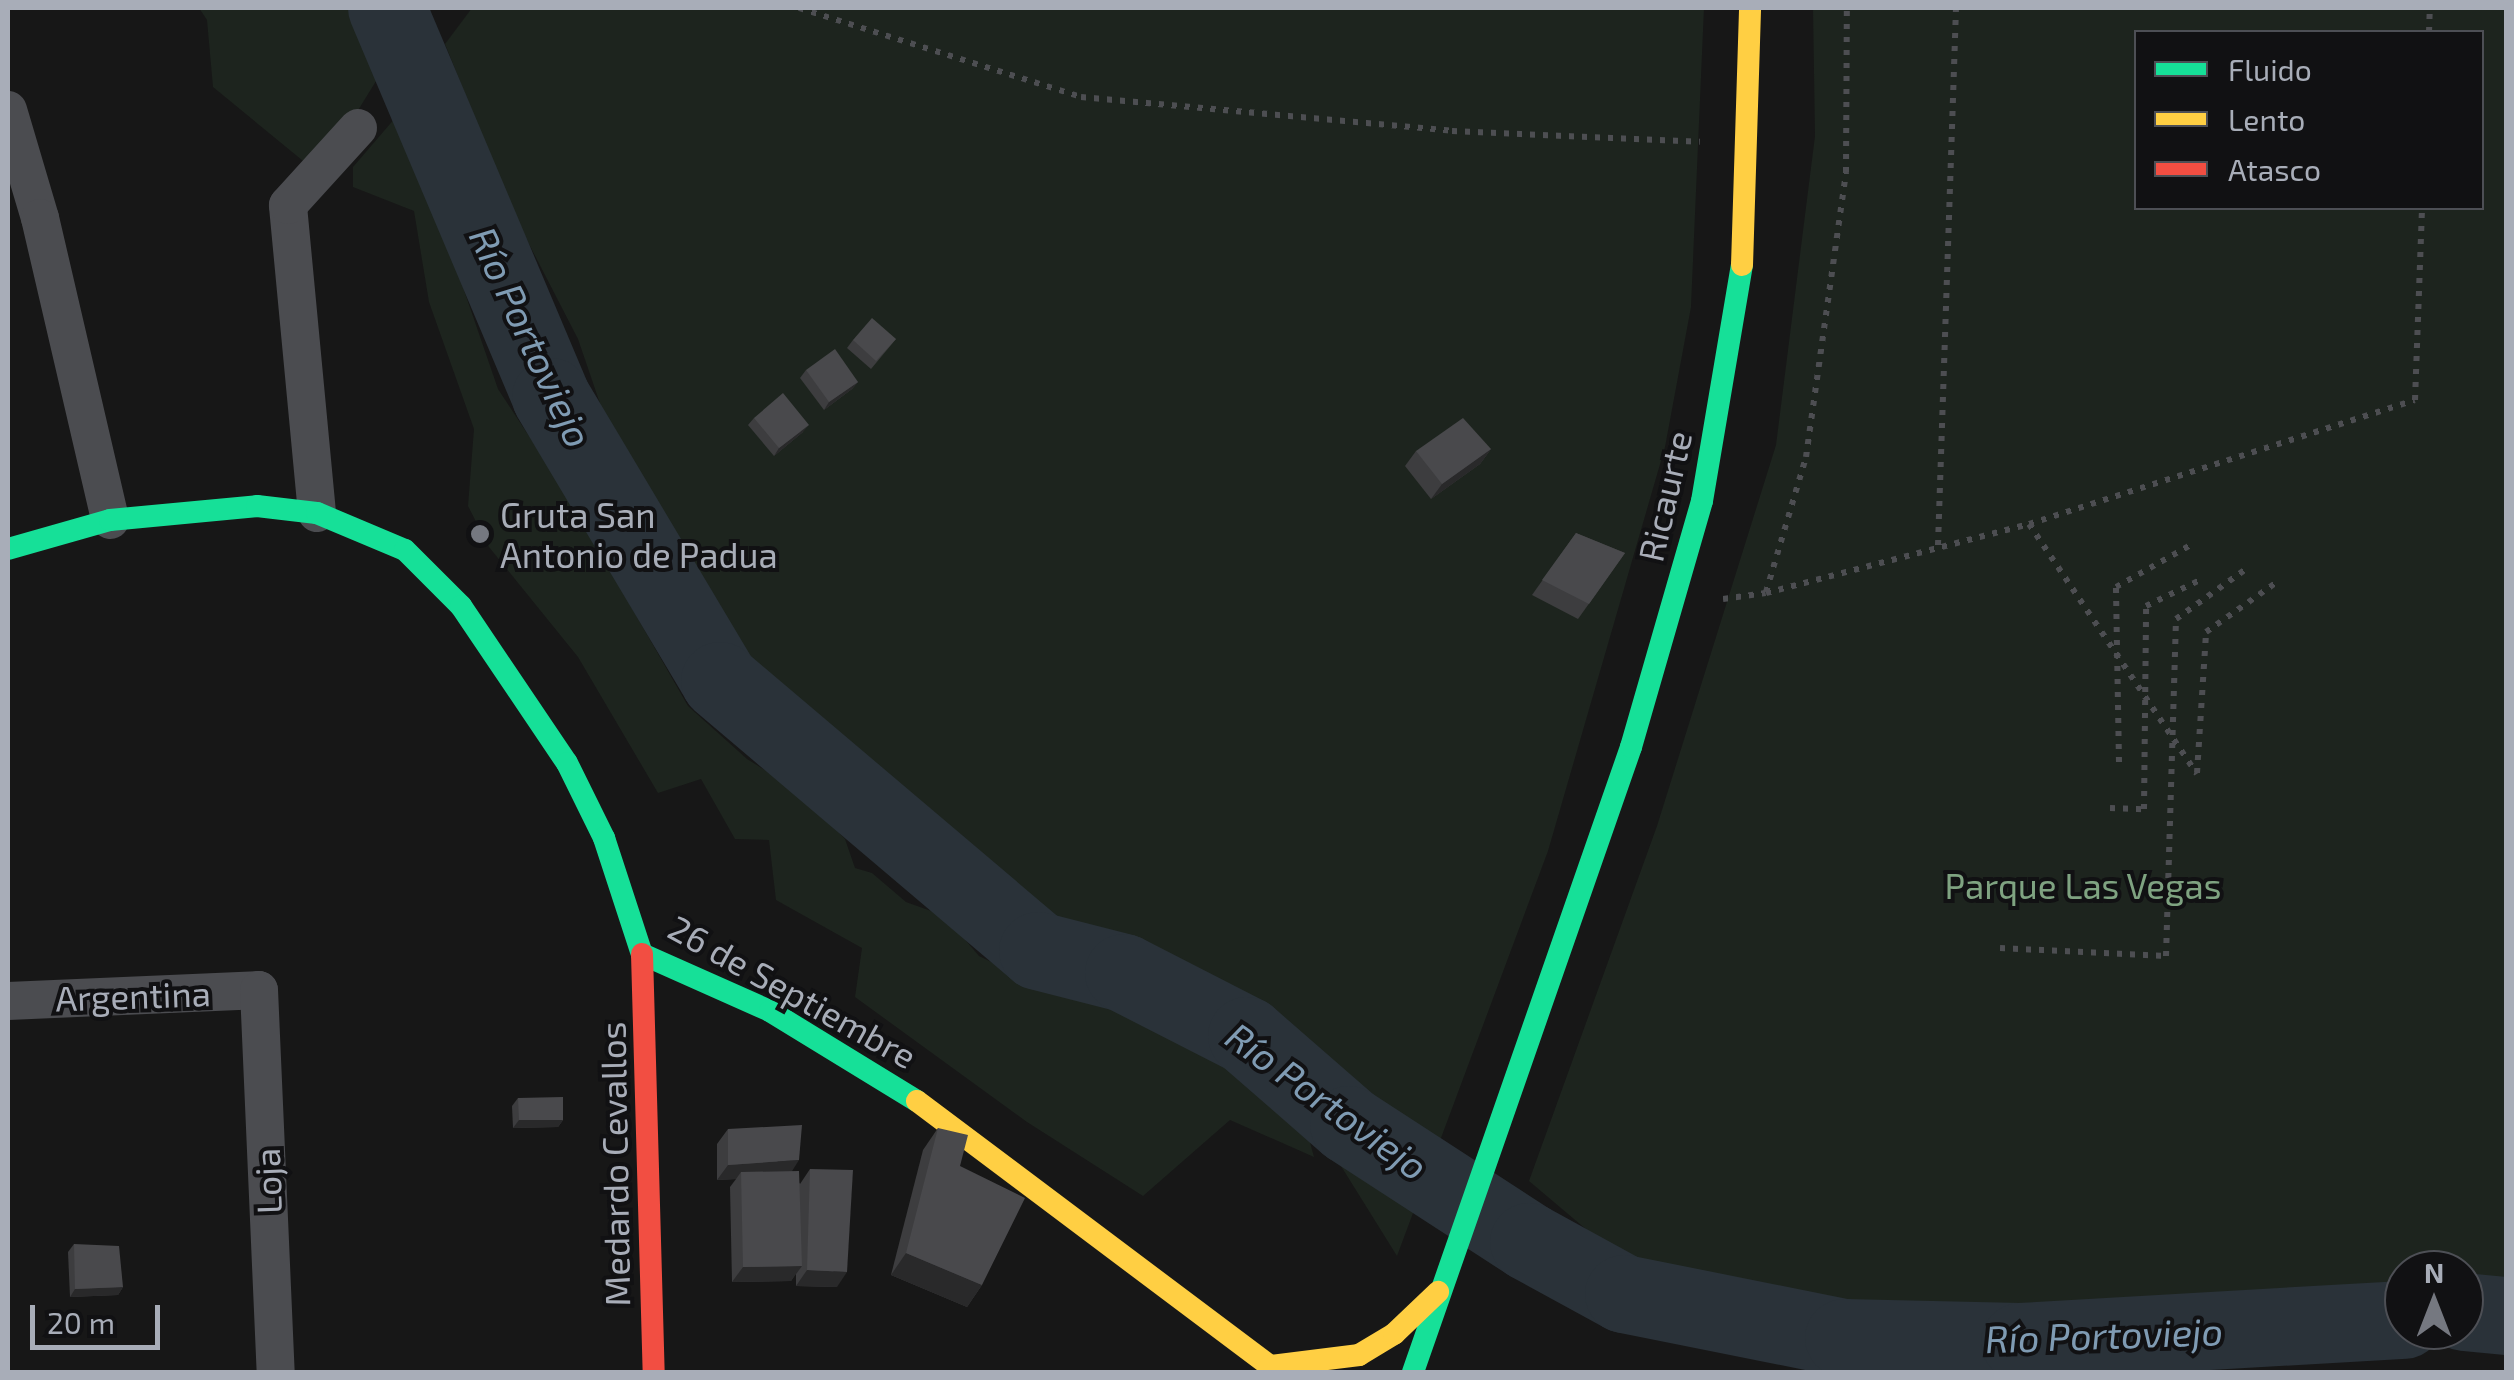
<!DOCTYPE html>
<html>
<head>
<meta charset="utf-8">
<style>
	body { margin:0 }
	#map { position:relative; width:2514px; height:1380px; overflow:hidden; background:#171717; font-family:"Exo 2",sans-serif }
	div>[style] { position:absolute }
	.green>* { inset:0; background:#1d241e }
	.river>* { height:78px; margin:-39px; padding:0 39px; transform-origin:39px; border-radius:39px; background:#2a3239 }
	.path>* { height:6px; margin-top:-3px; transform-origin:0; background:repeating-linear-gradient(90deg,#4d4e52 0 5px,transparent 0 13px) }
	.street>* { height:38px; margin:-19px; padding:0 19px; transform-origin:19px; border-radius:19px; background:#4b4c50 }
	.fast>* { height:22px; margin:-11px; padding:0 11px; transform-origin:11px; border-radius:11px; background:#16e098 }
	.slow>* { height:22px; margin:-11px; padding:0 11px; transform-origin:11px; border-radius:11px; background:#ffcf43 }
	.jam>* { height:22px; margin:-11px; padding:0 11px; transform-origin:11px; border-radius:11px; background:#f24e42 }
	.wall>* { inset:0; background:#3d3d3f }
	.shaded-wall>* { inset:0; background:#29292a }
	.building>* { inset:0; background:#49494c }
	.dots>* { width:28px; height:28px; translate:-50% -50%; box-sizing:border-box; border:5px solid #111113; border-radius:50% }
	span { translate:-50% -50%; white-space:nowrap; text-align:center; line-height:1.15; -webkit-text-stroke:8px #111113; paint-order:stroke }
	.street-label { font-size:35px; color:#a8adb8 }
	.poi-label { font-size:35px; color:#a8adb8 }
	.left { translate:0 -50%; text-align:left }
	.park-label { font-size:35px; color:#7fa381 }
	.water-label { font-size:38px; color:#7f9bb3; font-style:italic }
	.frame { position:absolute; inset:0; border:10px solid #a8adb8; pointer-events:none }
	.legend { position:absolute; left:2134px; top:30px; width:350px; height:180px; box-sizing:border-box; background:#111113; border:2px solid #4d4f55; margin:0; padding:12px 18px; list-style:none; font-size:30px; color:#a8adb8 }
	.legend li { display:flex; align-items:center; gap:20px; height:50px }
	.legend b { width:50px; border:2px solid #4d4f55 }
	.north { position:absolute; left:2384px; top:1250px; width:100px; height:100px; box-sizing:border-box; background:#111113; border:2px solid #4d4f55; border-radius:50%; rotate:0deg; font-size:28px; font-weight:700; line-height:40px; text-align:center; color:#a8adb8 }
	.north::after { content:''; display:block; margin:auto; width:35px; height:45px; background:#757880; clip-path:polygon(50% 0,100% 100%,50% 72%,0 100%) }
	.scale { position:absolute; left:30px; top:1305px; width:130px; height:45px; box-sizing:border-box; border:5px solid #a8adb8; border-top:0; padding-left:12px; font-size:30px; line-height:35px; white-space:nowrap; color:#a8adb8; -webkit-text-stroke:8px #111113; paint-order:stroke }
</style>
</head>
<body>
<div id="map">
	<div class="green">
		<i style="clip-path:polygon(199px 8px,353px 8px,384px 68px,319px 174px,213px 87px,207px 20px)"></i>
		<i style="clip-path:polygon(472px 8px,1704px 8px,1691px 307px,1665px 447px,1548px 851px,1397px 1256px,1242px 1007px,1064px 921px,940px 837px,737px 661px,635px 506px,578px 339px,514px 215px,445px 44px)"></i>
		<i style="clip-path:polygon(evenodd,1813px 8px,2506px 8px,2506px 1292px,2464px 1294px,2464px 1270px,2404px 1270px,2404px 1297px,2228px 1307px,1978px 1312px,1767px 1293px,1613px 1252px,1529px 1181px,1657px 826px,1776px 445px,1815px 136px,1813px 8px,2136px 32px,2482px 32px,2482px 208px,2136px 208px,2136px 32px)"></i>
		<i style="clip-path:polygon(402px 110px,498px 389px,562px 486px,688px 706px,747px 759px,797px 790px,845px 839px,855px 868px,872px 873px,906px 902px,945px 916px,979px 956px,1047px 989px,1137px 997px,1239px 1060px,1300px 1106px,1314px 1157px,1230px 1120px,1143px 1196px,1027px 1122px,855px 997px,862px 948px,776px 900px,769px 840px,735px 839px,701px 779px,658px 793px,578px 657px,489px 547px,468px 506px,474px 429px,429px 302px,414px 211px,353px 187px,353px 167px)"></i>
	</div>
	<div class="river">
		<i style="left:387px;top:8px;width:422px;rotate:67.1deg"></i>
		<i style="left:551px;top:397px;width:330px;rotate:59.2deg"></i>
		<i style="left:720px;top:681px;width:417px;rotate:40.3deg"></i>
		<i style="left:1038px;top:951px;width:89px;rotate:14.3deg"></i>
		<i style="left:1124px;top:973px;width:138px;rotate:27.1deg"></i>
		<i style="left:1247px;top:1036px;width:135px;rotate:41.1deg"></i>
		<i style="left:1349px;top:1125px;width:215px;rotate:33deg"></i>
		<i style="left:1529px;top:1242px;width:108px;rotate:28.7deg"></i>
		<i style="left:1624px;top:1294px;width:224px;rotate:11.3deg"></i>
		<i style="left:1844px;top:1338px;width:176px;rotate:1.3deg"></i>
		<i style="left:2020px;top:1342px;width:385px;rotate:-3.3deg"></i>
		<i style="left:2464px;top:1312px;width:42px;rotate:5.4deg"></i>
	</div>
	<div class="path">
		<i style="left:799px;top:8px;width:296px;rotate:17.5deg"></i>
		<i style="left:1081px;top:97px;width:373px;rotate:5.2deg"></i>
		<i style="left:1452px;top:131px;width:248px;rotate:2.5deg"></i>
		<i style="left:2429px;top:32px;width:24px;rotate:-88deg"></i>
		<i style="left:2029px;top:524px;width:301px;rotate:56.1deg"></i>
		<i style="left:1938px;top:545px;width:537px;rotate:-88.08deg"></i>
		<i style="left:1766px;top:592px;width:141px;rotate:-73.5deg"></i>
		<i style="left:1806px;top:457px;width:288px;rotate:-82deg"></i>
		<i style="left:1846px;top:172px;width:164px;rotate:-89.7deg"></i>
		<i style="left:1723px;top:599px;width:43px;rotate:-7.9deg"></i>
		<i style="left:1766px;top:593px;width:272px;rotate:-14.7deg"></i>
		<i style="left:2029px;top:524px;width:405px;rotate:-17.8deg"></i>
		<i style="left:2415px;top:400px;width:192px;rotate:-87.9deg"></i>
		<i style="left:2119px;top:762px;width:175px;rotate:-91deg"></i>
		<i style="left:2116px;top:587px;width:90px;rotate:-29.4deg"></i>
		<i style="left:2197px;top:773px;width:141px;rotate:-86.3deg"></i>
		<i style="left:2206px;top:632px;width:87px;rotate:-35.2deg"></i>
		<i style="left:2110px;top:808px;width:34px;rotate:2deg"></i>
		<i style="left:2144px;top:809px;width:203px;rotate:-89.4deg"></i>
		<i style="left:2146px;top:606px;width:58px;rotate:-25.7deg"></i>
		<i style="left:2000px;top:948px;width:166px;rotate:2.8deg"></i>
		<i style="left:2166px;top:956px;width:337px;rotate:-88.3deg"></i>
		<i style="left:2176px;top:619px;width:86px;rotate:-35.5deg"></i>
	</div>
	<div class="street">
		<i style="left:8px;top:110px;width:113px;rotate:73.5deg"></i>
		<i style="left:40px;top:218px;width:310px;rotate:76.9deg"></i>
		<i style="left:317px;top:513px;width:309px;rotate:-95.4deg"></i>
		<i style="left:288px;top:205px;width:104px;rotate:-47.7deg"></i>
		<i style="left:8px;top:1001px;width:251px;rotate:-2.5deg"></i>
		<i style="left:259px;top:990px;width:382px;rotate:87.5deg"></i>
	</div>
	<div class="fast">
		<i style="left:8px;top:549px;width:106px;rotate:-15.9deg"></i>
		<i style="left:110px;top:520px;width:148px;rotate:-5.4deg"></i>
		<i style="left:257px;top:506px;width:60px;rotate:6.7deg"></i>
		<i style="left:317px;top:513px;width:95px;rotate:22.8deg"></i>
		<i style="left:405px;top:550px;width:79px;rotate:45deg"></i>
		<i style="left:461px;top:606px;width:189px;rotate:56deg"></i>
		<i style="left:567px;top:763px;width:84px;rotate:63.7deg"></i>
		<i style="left:604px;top:838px;width:122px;rotate:71.9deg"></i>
		<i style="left:642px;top:954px;width:140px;rotate:24deg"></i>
		<i style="left:770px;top:1011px;width:172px;rotate:31.5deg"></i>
		<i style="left:1413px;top:1372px;width:662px;rotate:-70.77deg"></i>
		<i style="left:1631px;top:747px;width:256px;rotate:-73.9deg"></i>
		<i style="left:1702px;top:501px;width:239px;rotate:-80.4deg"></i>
	</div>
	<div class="slow">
		<i style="left:1742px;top:265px;width:257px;rotate:-88.2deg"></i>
		<i style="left:917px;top:1101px;width:451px;rotate:36.9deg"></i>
		<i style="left:1270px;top:1366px;width:90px;rotate:-7deg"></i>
		<i style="left:1359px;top:1355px;width:41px;rotate:-31deg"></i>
		<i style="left:1394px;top:1334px;width:61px;rotate:-43.7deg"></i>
	</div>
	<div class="jam">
		<i style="left:642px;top:954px;width:418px;rotate:88.4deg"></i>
	</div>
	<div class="wall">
		<i style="clip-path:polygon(896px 339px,871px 369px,847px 348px,853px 340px)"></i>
		<i style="clip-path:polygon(806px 370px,858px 382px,852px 389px,824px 410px,800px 378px)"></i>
		<i style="clip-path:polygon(754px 418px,803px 432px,774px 456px,748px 425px)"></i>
		<i style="clip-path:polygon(1491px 449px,1480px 464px,1431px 499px,1405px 466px,1416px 451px)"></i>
		<i style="clip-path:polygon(1576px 533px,1625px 553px,1578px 619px,1532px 595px)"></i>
		<i style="clip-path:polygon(518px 1098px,563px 1120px,558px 1127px,513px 1128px,512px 1106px)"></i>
		<i style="clip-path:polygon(938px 1128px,960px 1166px,982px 1285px,967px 1307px,891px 1275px,923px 1150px)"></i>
		<i style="clip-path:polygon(728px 1129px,792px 1171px,800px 1184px,810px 1169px,837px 1287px,796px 1286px,796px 1273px,791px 1281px,732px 1282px,730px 1187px,736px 1179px,717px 1180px,717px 1144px)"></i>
		<i style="clip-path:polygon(74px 1244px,123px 1287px,118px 1295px,70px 1297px,68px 1252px)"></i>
	</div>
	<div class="shaded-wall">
		<i style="clip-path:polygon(858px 382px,852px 389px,824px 410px,829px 402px)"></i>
		<i style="clip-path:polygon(809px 425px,803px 432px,774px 456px,779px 448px)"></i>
		<i style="clip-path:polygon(1491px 449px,1480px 464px,1431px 499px,1442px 484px)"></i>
		<i style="clip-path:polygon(519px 1120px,563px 1120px,558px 1127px,513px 1128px)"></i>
		<i style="clip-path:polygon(799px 1160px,789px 1176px,741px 1172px,736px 1179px,717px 1180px,728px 1165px)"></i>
		<i style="clip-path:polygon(906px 1253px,982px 1285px,967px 1307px,891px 1275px)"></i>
		<i style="clip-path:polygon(802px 1266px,791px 1281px,732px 1282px,743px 1267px)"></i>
		<i style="clip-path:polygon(807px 1270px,847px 1272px,837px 1287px,796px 1286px)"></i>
		<i style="clip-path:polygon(123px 1287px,118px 1295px,70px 1297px,75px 1289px)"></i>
	</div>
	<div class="building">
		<i style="clip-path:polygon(872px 318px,896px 339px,876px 361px,853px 340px)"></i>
		<i style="clip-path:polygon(835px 349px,858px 382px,829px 402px,806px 370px)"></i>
		<i style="clip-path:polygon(783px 393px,809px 425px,779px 448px,754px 418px)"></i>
		<i style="clip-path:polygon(1463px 418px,1491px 449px,1442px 484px,1416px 451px)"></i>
		<i style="clip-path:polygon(1576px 533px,1625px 553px,1589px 604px,1542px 580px)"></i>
		<i style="clip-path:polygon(563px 1097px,563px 1120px,519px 1120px,518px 1098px)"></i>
		<i style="clip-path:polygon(802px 1125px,799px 1160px,728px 1165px,728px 1129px)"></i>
		<i style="clip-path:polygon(938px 1128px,968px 1135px,960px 1166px,1025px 1198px,982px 1285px,906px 1253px)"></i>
		<i style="clip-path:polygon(810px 1169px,853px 1170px,847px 1272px,807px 1270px)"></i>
		<i style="clip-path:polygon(799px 1171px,802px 1266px,743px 1267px,741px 1172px)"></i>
		<i style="clip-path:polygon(74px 1244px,119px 1246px,123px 1287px,75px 1289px)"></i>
	</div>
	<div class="dots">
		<i style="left:480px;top:534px;background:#757880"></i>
	</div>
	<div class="street-label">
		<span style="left:1664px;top:496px;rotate:-77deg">Ricaurte</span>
		<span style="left:793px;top:991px;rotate:29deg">26 de Septiembre</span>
		<span style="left:133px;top:995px;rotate:-2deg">Argentina</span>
		<span style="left:614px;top:1164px;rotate:-91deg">Medardo Cevallos</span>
		<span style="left:267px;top:1181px;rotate:-92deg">Loja</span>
	</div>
	<div class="poi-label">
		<span class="left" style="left:500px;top:534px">Gruta San<br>Antonio de Padua</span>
	</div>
	<div class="park-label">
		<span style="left:2083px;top:885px">Parque Las Vegas</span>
	</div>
	<div class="water-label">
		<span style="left:531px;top:337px;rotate:65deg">Río Portoviejo</span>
		<span style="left:1327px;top:1101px;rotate:36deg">Río Portoviejo</span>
		<span style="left:2104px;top:1335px;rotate:-2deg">Río Portoviejo</span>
	</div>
	<div class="frame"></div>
	<ul class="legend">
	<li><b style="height:12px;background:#16e098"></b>Fluido</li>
	<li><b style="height:12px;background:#ffcf43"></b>Lento</li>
	<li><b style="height:12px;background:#f24e42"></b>Atasco</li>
	</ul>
	<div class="north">N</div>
	<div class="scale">20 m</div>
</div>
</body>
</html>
